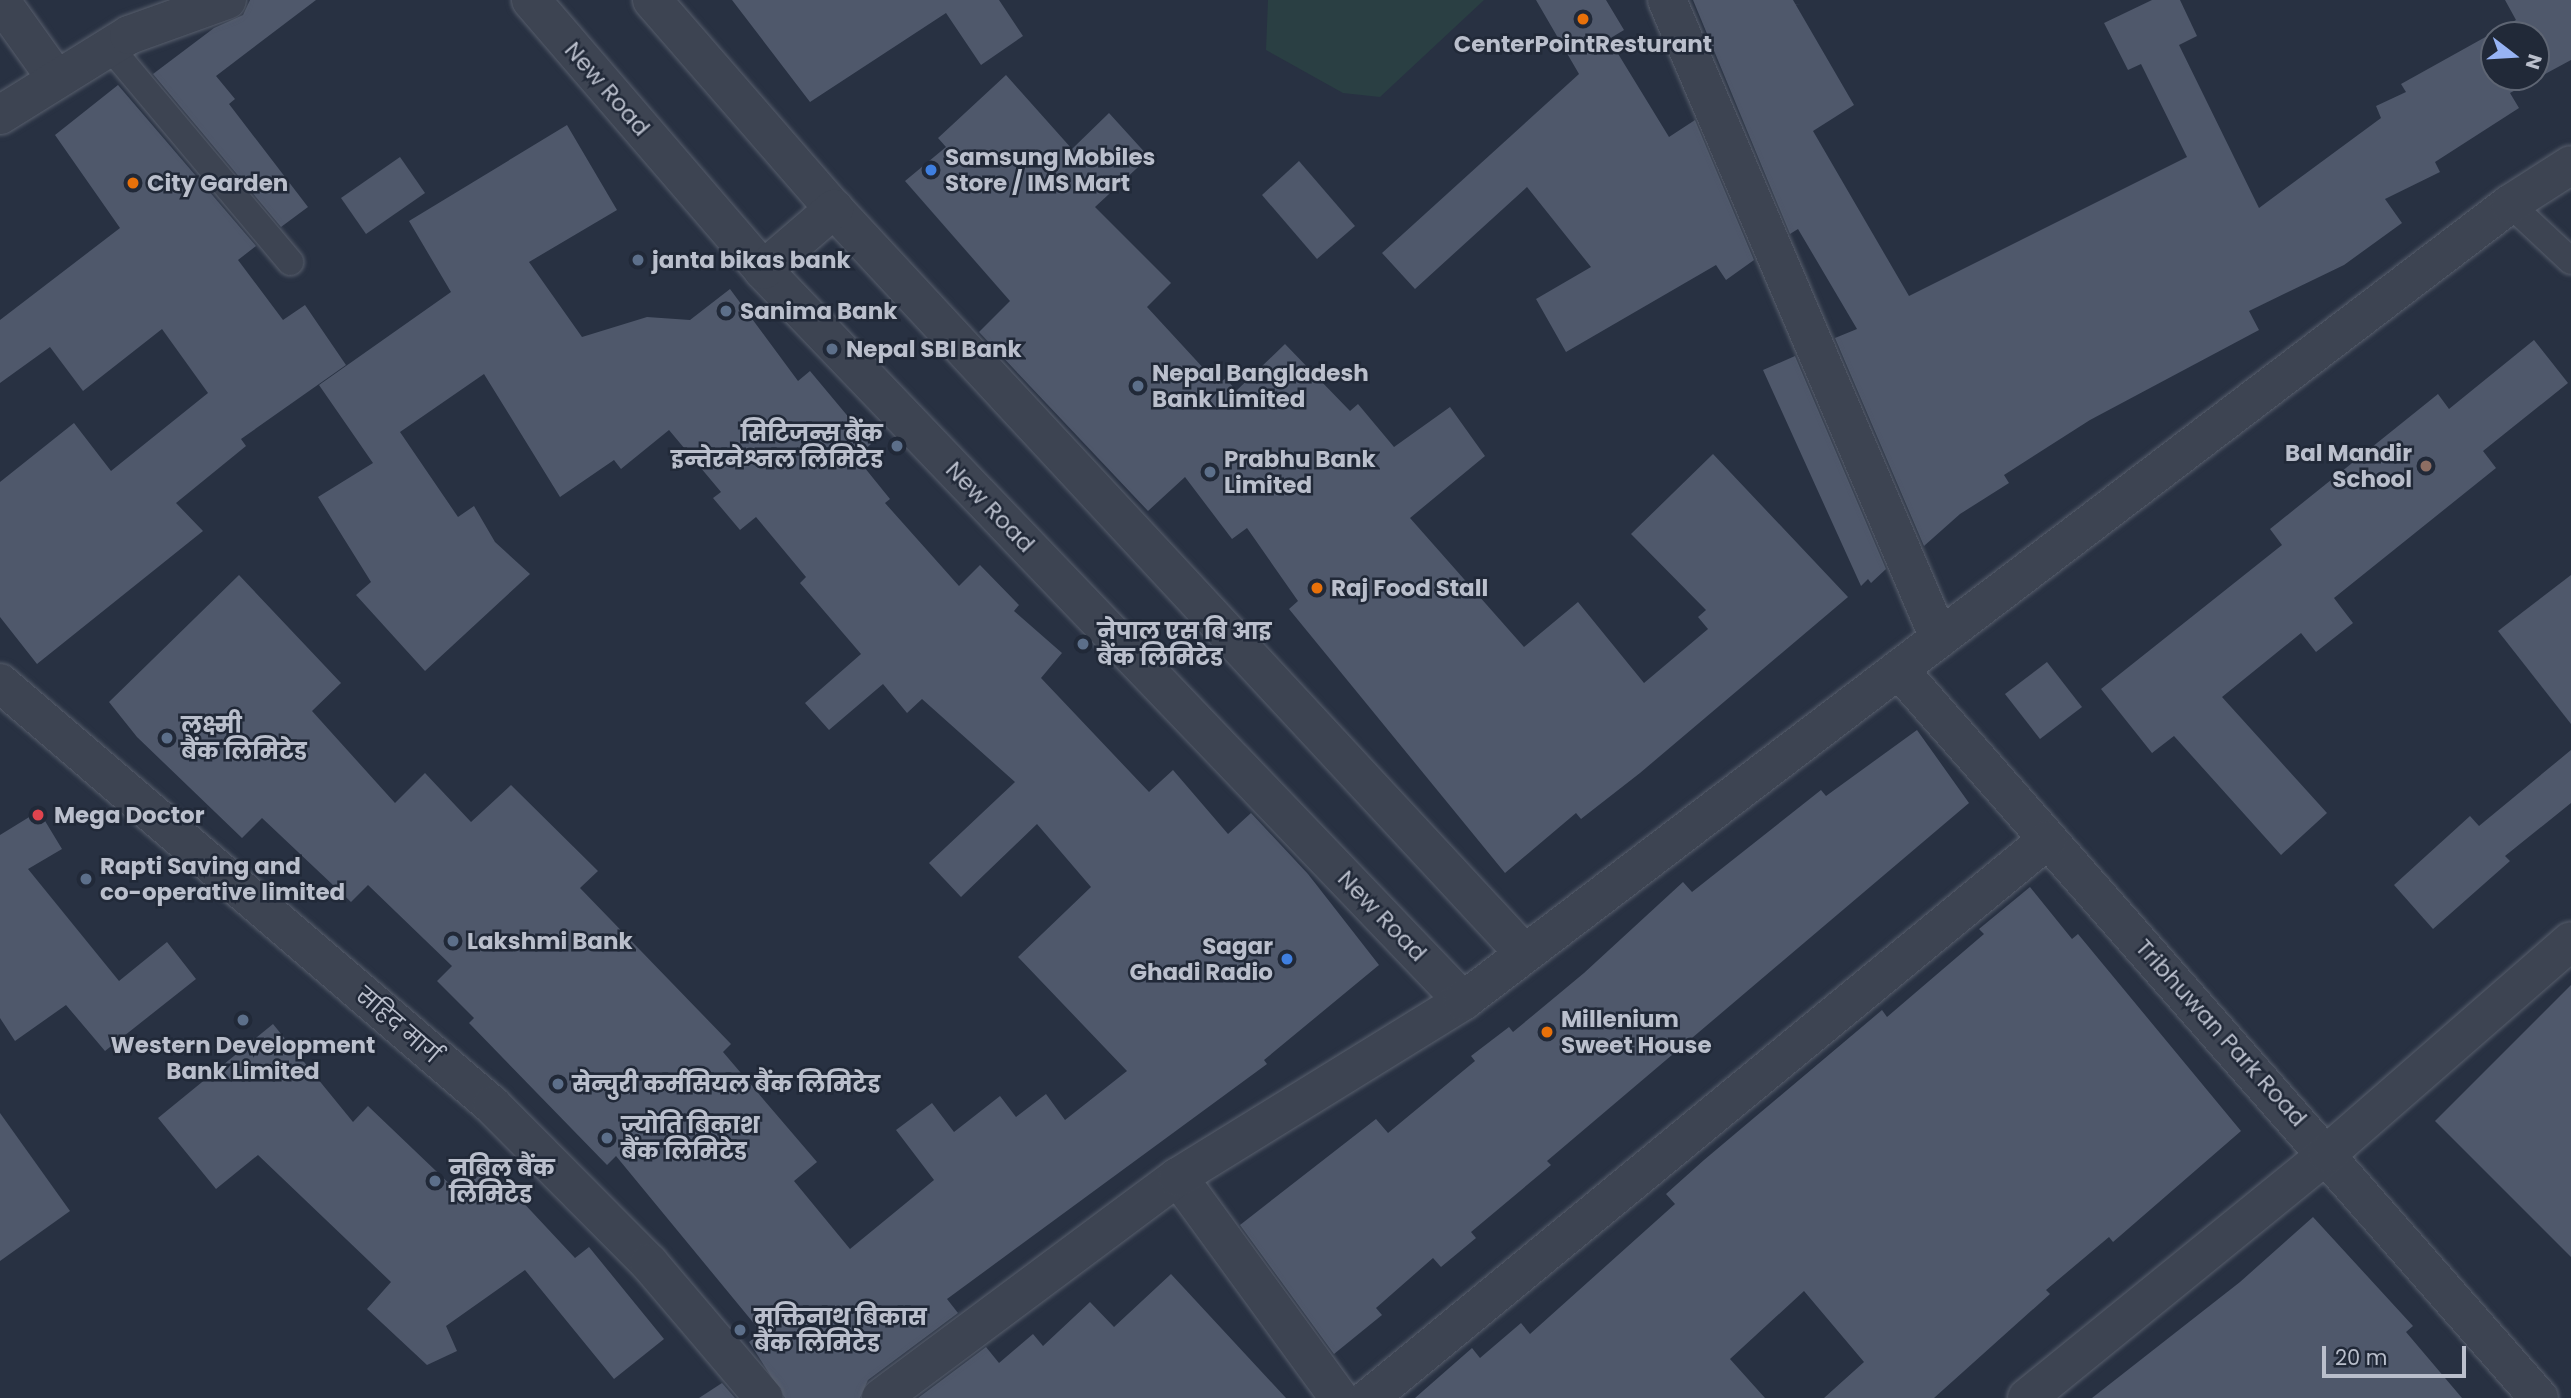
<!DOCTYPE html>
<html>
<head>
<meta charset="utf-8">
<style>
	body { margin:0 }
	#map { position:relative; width:2571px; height:1398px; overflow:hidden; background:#283142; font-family:Poppins,"Noto Sans Devanagari",sans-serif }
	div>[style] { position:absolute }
	.green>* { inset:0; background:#2a3f43 }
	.building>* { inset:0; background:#4f586b }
	.roads { filter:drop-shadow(0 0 2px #585f6d) drop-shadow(0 0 2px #585f6d) }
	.service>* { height:26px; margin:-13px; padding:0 13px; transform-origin:13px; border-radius:13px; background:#3d4452 }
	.minor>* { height:38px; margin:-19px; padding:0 19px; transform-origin:19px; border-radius:19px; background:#3d4452 }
	.tertiary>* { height:38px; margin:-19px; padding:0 19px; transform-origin:19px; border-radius:19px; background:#3d4452 }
	.dots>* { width:19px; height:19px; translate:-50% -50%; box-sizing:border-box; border:4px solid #212938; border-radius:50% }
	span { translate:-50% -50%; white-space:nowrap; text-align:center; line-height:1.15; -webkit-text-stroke:5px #212938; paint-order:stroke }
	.poi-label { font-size:23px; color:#babfcc; font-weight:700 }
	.left { translate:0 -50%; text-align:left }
	.right { translate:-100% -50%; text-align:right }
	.street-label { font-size:23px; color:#babfcc }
	.north { position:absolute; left:2480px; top:21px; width:70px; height:70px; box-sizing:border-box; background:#212938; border:2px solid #5e6573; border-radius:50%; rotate:107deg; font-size:19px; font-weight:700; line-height:28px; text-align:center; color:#babfcc }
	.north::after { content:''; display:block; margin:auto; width:24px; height:32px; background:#97b3f4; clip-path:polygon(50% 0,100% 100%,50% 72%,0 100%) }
	.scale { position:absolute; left:2322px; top:1346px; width:144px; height:32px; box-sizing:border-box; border:4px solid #babfcc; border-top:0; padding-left:9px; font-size:21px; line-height:24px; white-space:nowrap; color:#babfcc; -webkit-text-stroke:5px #212938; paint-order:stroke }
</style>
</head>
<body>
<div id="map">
	<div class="green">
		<i style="clip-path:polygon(1268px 0,1484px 0,1380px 97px,1343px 93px,1266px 50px)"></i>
	</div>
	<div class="building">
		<i style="clip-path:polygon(250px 0,316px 0,216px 76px,235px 99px,229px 104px,308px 207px,281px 227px,153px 74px,214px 28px,243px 15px)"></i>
		<i style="clip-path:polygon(732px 0,999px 0,1023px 36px,981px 65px,946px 13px,810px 102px)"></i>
		<i style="clip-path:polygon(1536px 0,1606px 0,1624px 30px,1609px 39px,1669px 137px,1695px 120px,1754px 260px,1726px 280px,1716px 265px,1566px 352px,1536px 299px,1591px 267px,1527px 187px,1415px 289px,1382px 253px,1579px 74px)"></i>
		<i style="clip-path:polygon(evenodd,1693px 0,1793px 0,1854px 105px,1813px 131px,1909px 296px,2187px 157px,2141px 64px,2128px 70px,2104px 23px,2152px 0,2180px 0,2197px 36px,2179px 45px,2259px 208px,2381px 118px,2376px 106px,2406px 92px,2401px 84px,2516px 20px,2505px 0,2571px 0,2571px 60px,2510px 93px,2519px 108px,2435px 162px,2440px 172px,2385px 199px,2402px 223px,2344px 265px,2249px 311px,2259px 330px,2090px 420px,2004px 475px,2009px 483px,1960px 514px,1924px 546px,1835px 338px,1857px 329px,1798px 229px,1790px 234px,1693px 0,2494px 35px,2536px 35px,2536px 77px,2494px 77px,2494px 35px)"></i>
		<i style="clip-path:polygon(1006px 75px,1072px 149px,1109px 113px,1149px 157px,1095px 207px,1171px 283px,1147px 307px,1218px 384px,1226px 378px,1236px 391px,1285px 344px,1350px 411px,1358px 404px,1394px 447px,1450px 407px,1485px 456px,1410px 518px,1524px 647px,1578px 602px,1644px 683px,1708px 629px,1698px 617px,1706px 610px,1631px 534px,1713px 454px,1848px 597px,1640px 773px,1581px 819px,1576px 813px,1505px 873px,1289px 609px,1298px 601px,1247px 528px,1232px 539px,1185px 477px,1148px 511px,979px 332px,1010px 301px,905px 181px,946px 147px,938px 138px)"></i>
		<i style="clip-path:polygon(118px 85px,256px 246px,238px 260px,283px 320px,305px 305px,346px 365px,241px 439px,246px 446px,176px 503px,203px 531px,37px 664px,0 617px,0 482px,74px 423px,111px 471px,208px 393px,162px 329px,83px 391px,50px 347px,0 383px,0 320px,120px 228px,55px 135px)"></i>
		<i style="clip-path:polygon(567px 125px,617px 210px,529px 262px,582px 337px,647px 317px,690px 320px,730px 289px,798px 381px,810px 371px,871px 444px,856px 457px,890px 499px,885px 503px,959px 586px,980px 565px,1019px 605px,1014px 611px,1062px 653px,1041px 678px,1149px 792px,1173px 770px,1228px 834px,1251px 813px,1308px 874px,1379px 965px,1264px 1060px,1267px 1064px,947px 1299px,958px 1313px,868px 1380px,860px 1398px,785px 1398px,749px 1342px,761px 1332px,616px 1156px,607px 1165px,469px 1023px,474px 1018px,437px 981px,452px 966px,368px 885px,351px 902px,262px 818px,242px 838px,137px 737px,109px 702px,239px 575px,341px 683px,312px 711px,395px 803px,425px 773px,471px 822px,511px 785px,598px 871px,580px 888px,731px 1044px,723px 1052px,817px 1162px,794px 1181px,850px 1249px,934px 1180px,896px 1130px,932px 1103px,954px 1132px,1000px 1096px,1016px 1117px,1046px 1094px,1065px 1120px,1127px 1071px,1018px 957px,1091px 887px,1037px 824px,961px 897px,929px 863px,1015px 782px,922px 699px,907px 713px,883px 684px,829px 730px,805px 703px,861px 654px,800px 583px,806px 577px,756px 517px,740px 530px,713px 498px,721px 492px,669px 430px,621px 469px,614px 460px,560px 497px,484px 374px,400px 432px,458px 517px,474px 506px,495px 542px,530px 574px,425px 671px,356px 595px,371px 582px,318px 497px,373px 463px,319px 385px,451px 292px,409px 221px)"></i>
		<i style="clip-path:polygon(400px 157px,425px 193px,366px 234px,341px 198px)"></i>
		<i style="clip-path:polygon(1299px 161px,1355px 226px,1317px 259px,1262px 195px)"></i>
		<i style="clip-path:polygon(2534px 340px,2568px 383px,2483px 451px,2496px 468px,2334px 598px,2353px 623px,2316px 652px,2301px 633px,2222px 697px,2327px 813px,2281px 855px,2174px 736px,2152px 753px,2101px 689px,2282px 545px,2270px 529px,2438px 394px,2449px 409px)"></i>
		<i style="clip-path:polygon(1795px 356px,1886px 569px,1871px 583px,1868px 579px,1861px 586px,1763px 370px)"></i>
		<i style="clip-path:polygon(2571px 575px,2571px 724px,2498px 631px)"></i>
		<i style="clip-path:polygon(2047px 662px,2082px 707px,2040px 739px,2005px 694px)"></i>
		<i style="clip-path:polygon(1917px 730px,1969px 803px,1547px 1161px,1551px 1165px,1471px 1232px,1476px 1238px,1441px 1267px,1433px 1258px,1376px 1308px,1382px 1315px,1334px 1354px,1240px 1225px,1376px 1119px,1388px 1133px,1475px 1061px,1471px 1056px,1509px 1027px,1513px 1032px,1584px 973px,1683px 882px,1692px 892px,1821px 790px,1826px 796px)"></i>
		<i style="clip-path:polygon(2571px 750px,2571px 803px,2505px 856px,2510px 861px,2433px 929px,2394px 885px,2470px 816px,2479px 826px)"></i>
		<i style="clip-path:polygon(39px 811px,62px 849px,28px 869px,119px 981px,167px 942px,196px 979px,105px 1051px,66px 1005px,15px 1041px,0 1018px,0 835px)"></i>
		<i style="clip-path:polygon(2030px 887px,2072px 939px,2078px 934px,2241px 1131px,2113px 1242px,2109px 1237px,2046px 1290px,2050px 1294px,1934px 1398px,1824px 1398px,1864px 1362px,1804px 1291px,1730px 1359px,1765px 1398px,1415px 1398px,1472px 1348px,1480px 1358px,1521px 1323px,1530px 1334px,1675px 1204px,1666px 1194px,1704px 1160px,1882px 1010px,1887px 1017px,1984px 934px,1979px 929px)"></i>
		<i style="clip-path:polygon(2571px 985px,2571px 1257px,2435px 1121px)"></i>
		<i style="clip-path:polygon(273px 1024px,353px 1122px,368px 1106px,458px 1192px,490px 1167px,575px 1258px,589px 1247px,664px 1339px,614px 1379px,525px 1270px,446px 1326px,457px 1351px,427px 1365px,367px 1309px,391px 1282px,258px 1155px,216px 1189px,158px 1118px)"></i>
		<i style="clip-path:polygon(0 1113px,70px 1211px,0 1261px)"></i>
		<i style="clip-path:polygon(2313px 1217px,2413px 1326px,2406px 1332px,2462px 1398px,2092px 1398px,2240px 1282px)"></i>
		<i style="clip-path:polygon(1171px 1274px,1286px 1398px,918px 1398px,986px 1347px,999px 1363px,1033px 1334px,1043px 1346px,1090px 1302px,1114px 1327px)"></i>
		<i style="clip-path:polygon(722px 1383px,735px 1398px,699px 1398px)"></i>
	</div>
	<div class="roads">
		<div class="service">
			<i style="left:109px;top:46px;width:282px;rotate:50deg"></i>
			<i style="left:2510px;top:204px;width:83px;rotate:43.1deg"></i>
		</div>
		<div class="minor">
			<i style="left:0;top:0;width:95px;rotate:54.5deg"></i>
			<i style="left:531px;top:0;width:356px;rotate:49.3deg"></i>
			<i style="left:763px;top:270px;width:1012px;rotate:46.24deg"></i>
			<i style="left:652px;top:0;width:277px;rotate:49deg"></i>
			<i style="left:834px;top:209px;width:1015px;rotate:47.16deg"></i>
			<i style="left:1667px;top:0;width:694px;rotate:66.91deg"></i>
			<i style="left:0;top:115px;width:152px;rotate:-31.8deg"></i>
			<i style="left:129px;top:35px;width:104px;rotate:-19.7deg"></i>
			<i style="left:1900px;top:671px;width:968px;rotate:48.69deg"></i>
			<i style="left:0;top:683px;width:648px;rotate:40.62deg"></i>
			<i style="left:492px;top:1105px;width:223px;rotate:45.2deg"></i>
			<i style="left:649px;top:1263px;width:177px;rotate:49.6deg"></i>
			<i style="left:1178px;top:1177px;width:273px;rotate:53.9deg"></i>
			<i style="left:881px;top:1398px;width:370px;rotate:-36.7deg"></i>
			<i style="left:1178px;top:1177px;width:335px;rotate:-31.7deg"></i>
			<i style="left:1463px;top:1001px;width:1316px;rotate:-37.28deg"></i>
			<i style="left:2510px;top:204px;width:72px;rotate:-32.6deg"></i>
			<i style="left:1369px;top:1398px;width:878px;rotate:-39.45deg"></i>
			<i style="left:2027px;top:1398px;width:388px;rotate:-39.1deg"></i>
			<i style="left:2328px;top:1153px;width:322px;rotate:-41.1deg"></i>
		</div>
		<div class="tertiary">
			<i style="left:763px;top:270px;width:94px;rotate:-40.7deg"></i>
		</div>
	</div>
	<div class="dots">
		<i style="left:1583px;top:19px;background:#e8710a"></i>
		<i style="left:931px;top:170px;background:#3f7fe0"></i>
		<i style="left:133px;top:183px;background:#e8710a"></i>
		<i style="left:638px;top:260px;background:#5c6f8a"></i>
		<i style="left:726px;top:311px;background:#5c6f8a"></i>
		<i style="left:832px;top:349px;background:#5c6f8a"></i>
		<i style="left:1138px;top:386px;background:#5c6f8a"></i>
		<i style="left:897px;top:446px;background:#5c6f8a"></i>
		<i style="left:2426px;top:466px;background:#8d6e63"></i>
		<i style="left:1210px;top:472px;background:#5c6f8a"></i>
		<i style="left:1317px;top:588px;background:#e8710a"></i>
		<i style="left:1083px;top:644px;background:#5c6f8a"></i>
		<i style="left:167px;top:738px;background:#5c6f8a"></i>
		<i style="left:38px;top:815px;background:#e0444e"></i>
		<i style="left:86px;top:879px;background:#5c6f8a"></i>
		<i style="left:453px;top:941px;background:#5c6f8a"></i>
		<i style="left:1287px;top:959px;background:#3f7fe0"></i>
		<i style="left:243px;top:1020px;background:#5c6f8a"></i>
		<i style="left:1547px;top:1032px;background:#e8710a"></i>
		<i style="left:558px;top:1084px;background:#5c6f8a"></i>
		<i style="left:607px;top:1138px;background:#5c6f8a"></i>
		<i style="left:435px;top:1181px;background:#5c6f8a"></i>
		<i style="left:740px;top:1330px;background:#5c6f8a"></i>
	</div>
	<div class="poi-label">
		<span style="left:1583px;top:44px">CenterPointResturant</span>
		<span class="left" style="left:945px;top:170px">Samsung Mobiles<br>Store / IMS Mart</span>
		<span class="left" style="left:147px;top:183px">City Garden</span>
		<span class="left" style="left:652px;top:260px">janta bikas bank</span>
		<span class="left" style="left:740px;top:311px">Sanima Bank</span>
		<span class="left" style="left:846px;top:349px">Nepal SBI Bank</span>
		<span class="left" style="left:1152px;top:386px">Nepal Bangladesh<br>Bank Limited</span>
		<span class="right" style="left:883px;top:446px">सिटिजन्स बैंक<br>इन्तेरनेश्नल लिमिटेड</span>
		<span class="right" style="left:2412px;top:466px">Bal Mandir<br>School</span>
		<span class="left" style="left:1224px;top:472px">Prabhu Bank<br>Limited</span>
		<span class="left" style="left:1331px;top:588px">Raj Food Stall</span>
		<span class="left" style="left:1097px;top:644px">नेपाल एस बि आइ<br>बैंक लिमिटेड</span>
		<span class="left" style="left:181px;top:738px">लक्ष्मी<br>बैंक लिमिटेड</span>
		<span class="left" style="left:54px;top:815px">Mega Doctor</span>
		<span class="left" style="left:100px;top:879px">Rapti Saving and<br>co-operative limited</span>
		<span class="left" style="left:467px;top:941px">Lakshmi Bank</span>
		<span class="right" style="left:1273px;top:959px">Sagar<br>Ghadi Radio</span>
		<span class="left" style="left:1561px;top:1032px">Millenium<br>Sweet House</span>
		<span style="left:243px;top:1058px">Western Development<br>Bank Limited</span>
		<span class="left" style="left:572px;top:1084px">सेन्चुरी कर्मसियल बैंक लिमिटेड</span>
		<span class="left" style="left:621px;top:1138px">ज्योति बिकाश<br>बैंक लिमिटेड</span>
		<span class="left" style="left:449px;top:1181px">नबिल बैंक<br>लिमिटेड</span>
		<span class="left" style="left:754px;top:1330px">मुक्तिनाथ बिकास<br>बैंक लिमिटेड</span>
	</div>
	<div class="street-label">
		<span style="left:607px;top:89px;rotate:49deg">New Road</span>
		<span style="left:990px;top:507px;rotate:46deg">New Road</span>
		<span style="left:1382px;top:916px;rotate:46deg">New Road</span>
		<span style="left:398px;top:1025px;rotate:41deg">सहिद मार्ग</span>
		<span style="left:2221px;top:1033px;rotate:48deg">Tribhuwan Park Road</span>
	</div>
	<div class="north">N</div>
	<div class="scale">20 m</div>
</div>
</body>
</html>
